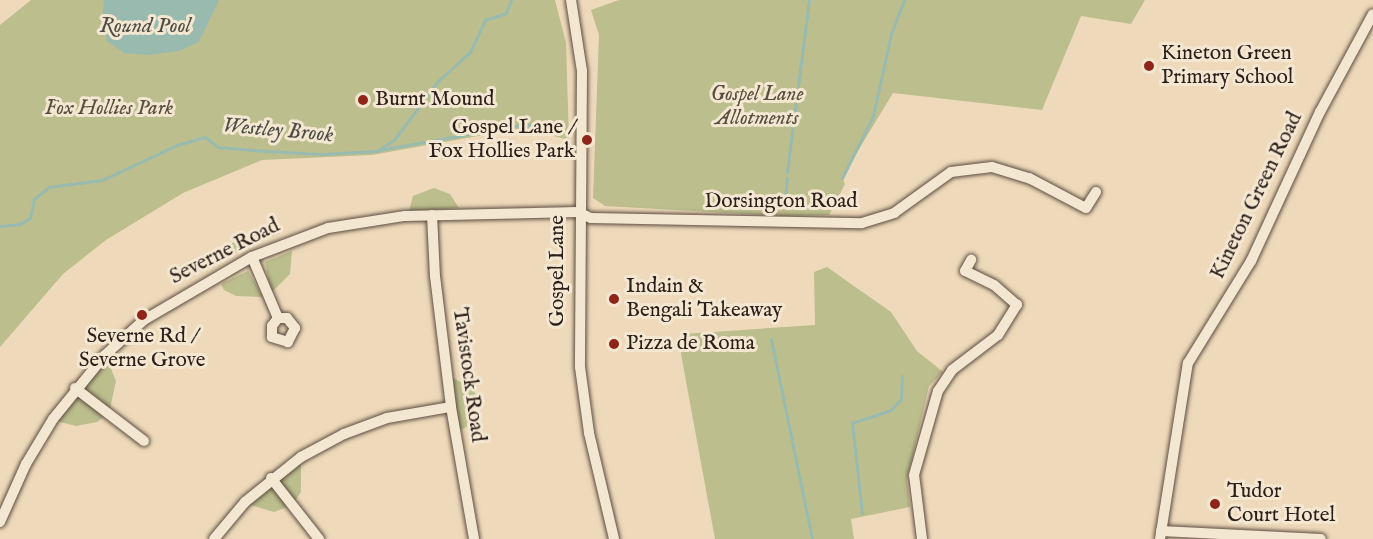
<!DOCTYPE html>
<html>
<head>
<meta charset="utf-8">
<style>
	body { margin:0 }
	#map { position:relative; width:1373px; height:539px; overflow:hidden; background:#eedaba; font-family:"IM FELL English",serif }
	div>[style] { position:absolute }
	.green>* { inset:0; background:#bcbe8d }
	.water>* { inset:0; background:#99bbaf }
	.stream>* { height:3px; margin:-1.5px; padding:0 1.5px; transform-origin:1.5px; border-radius:1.5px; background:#99bbaf }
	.roads { filter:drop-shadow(0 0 2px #5c4d41) drop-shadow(0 0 2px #5c4d41) }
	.minor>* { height:10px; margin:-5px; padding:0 5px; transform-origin:5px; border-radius:5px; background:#f4e7d2 }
	.dots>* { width:16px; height:16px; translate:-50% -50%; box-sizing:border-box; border:3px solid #f4e7d2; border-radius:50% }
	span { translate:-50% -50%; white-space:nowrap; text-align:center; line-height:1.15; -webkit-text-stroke:6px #f4e7d2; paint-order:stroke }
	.poi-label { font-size:21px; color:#2c1e19 }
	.left { translate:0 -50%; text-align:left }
	.right { translate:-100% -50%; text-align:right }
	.park-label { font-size:21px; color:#574e3c; font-style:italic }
	.street-label { font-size:21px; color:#2c1e19 }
	.water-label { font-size:22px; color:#4d4d46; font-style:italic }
</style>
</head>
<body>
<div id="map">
	<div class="green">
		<i style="clip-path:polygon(31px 0,555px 0,566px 43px,569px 140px,523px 128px,372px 155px,262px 160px,183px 193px,106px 240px,63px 274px,0 347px,0 25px)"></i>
		<i style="clip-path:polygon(619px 0,1145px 0,1131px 24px,1081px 16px,1042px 110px,893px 93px,842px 177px,845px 184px,829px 215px,781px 216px,605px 206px,593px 198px,599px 35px,591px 10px)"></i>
		<i style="clip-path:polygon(434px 188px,450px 194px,459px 208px,409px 211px,413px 196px)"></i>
		<i style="clip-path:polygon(261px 231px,280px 233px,212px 263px,228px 245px)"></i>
		<i style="clip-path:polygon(292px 251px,290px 274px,271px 293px,265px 262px)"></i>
		<i style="clip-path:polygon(827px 267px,891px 312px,917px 351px,943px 372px,929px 386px,907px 480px,910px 507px,851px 519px,854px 539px,715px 539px,681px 354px,683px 334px,815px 325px,814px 272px)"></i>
		<i style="clip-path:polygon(248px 271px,263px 297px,236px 296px,224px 290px,221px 284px)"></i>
		<i style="clip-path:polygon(107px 359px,116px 381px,109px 413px,97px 422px,76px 426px,56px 421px)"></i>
		<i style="clip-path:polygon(447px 375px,473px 388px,479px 404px,471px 425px,455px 432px)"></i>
		<i style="clip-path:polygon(301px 457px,301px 492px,292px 505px,274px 512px,244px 503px)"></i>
	</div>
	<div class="water">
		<i style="clip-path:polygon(104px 0,219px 0,199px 42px,179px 51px,148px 55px,124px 53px,107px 41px,102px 19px)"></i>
	</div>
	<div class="stream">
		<i style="left:379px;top:150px;width:149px;rotate:-10deg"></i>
		<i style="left:526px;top:124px;width:32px;rotate:16deg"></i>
		<i style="left:787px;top:172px;width:173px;rotate:-82.7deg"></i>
		<i style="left:842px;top:178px;width:69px;rotate:-63.4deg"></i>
		<i style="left:873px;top:116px;width:84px;rotate:-77.6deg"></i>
		<i style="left:891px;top:34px;width:36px;rotate:-69deg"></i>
		<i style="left:784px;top:207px;width:29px;rotate:-84deg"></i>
		<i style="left:0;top:226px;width:20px;rotate:-6deg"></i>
		<i style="left:20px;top:224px;width:12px;rotate:-31deg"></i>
		<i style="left:30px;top:218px;width:19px;rotate:-78deg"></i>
		<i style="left:34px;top:199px;width:19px;rotate:-39deg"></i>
		<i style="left:49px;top:187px;width:53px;rotate:-7.5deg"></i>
		<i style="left:102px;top:180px;width:83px;rotate:-25deg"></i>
		<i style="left:177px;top:145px;width:29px;rotate:-16deg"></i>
		<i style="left:205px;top:137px;width:16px;rotate:38deg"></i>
		<i style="left:218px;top:147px;width:48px;rotate:4.8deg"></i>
		<i style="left:266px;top:151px;width:56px;rotate:3.1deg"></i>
		<i style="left:322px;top:154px;width:55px;rotate:-3.1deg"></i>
		<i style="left:377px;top:151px;width:20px;rotate:-33deg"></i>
		<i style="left:394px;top:140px;width:74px;rotate:-53.3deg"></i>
		<i style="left:438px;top:81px;width:43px;rotate:-42.2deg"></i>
		<i style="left:470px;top:52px;width:35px;rotate:-65deg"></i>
		<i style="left:485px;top:20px;width:22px;rotate:-18deg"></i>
		<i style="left:506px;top:13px;width:14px;rotate:-69deg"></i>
		<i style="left:771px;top:339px;width:204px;rotate:78.4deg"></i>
		<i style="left:862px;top:513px;width:91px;rotate:-96.3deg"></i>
		<i style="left:852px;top:423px;width:41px;rotate:-18.4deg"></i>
		<i style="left:891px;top:410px;width:15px;rotate:-48deg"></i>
		<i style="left:901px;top:399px;width:23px;rotate:-88deg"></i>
	</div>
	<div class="roads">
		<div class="minor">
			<i style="left:571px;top:0;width:72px;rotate:81.2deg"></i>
			<i style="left:582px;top:71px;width:296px;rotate:90.4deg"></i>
			<i style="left:580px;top:367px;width:67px;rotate:82.2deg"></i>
			<i style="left:589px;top:433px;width:109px;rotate:76.7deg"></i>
			<i style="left:432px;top:215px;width:61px;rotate:87.2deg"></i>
			<i style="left:435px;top:276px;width:132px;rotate:83deg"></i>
			<i style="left:451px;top:407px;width:134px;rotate:80.1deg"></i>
			<i style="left:252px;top:257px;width:66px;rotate:66.9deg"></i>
			<i style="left:278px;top:318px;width:9px"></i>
			<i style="left:287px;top:318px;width:13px;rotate:51deg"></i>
			<i style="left:295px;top:328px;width:16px;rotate:117deg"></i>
			<i style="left:288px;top:342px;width:17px;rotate:-163deg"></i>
			<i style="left:272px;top:337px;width:11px;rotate:-90deg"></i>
			<i style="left:272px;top:326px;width:10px;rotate:-53deg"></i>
			<i style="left:75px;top:388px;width:87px;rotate:37.5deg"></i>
			<i style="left:271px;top:478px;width:78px;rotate:51.8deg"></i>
			<i style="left:0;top:522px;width:64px;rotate:-65.9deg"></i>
			<i style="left:26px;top:464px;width:52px;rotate:-59deg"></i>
			<i style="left:53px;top:419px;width:82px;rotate:-50.9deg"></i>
			<i style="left:105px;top:355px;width:52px;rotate:-41.9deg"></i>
			<i style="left:144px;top:320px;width:125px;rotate:-30.3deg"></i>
			<i style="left:252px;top:257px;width:81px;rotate:-20.9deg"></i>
			<i style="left:328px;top:228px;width:78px;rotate:-8.9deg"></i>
			<i style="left:405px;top:216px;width:173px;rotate:-1.3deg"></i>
			<i style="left:578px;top:212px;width:14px;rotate:25deg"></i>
			<i style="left:591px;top:218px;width:271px;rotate:1.1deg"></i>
			<i style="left:862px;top:223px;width:34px;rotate:-17deg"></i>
			<i style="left:894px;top:213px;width:70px;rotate:-35.7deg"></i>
			<i style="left:951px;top:172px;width:41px;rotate:-7deg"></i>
			<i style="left:992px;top:167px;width:39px;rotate:17deg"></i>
			<i style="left:1029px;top:178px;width:64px;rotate:27.8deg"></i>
			<i style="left:1086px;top:208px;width:19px;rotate:-58deg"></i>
			<i style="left:1161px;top:531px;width:160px;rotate:2.9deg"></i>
			<i style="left:214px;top:539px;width:48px;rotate:-50deg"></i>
			<i style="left:245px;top:502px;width:72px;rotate:-38.8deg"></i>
			<i style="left:301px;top:457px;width:49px;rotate:-28.1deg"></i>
			<i style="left:344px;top:434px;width:46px;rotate:-20.4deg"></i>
			<i style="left:387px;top:418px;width:65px;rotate:-9.8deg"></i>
			<i style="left:922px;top:539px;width:64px;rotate:-97.1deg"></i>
			<i style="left:914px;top:475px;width:87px;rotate:-74.1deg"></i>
			<i style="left:938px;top:391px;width:25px;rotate:-56deg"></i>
			<i style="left:952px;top:370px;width:58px;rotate:-37.3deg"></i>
			<i style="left:998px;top:335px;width:36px;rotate:-58deg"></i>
			<i style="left:1017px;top:305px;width:30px;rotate:-139deg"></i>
			<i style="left:994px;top:285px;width:32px;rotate:-154deg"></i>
			<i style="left:965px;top:271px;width:13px;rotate:-61deg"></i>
			<i style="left:1160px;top:539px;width:178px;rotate:-81deg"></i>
			<i style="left:1188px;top:363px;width:120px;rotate:-58.3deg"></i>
			<i style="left:1251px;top:261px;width:164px;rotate:-65.2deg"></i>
			<i style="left:1320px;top:112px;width:111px;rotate:-61.6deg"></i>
		</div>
	</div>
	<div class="dots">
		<i style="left:1149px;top:66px;background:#8f2418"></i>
		<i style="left:363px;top:100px;background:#8f2418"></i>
		<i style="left:587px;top:140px;background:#8f2418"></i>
		<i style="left:614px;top:299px;background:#8f2418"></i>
		<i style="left:142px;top:315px;background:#8f2418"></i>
		<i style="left:614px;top:344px;background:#8f2418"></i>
		<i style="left:1215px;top:504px;background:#8f2418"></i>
	</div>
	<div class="poi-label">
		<span class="left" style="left:1161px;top:66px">Kineton Green<br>Primary School</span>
		<span class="left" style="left:375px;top:100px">Burnt Mound</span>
		<span class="right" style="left:575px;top:140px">Gospel Lane /<br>Fox Hollies Park</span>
		<span class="left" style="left:626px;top:299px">Indain &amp;<br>Bengali Takeaway</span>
		<span style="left:142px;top:349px">Severne Rd /<br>Severne Grove</span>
		<span class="left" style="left:626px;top:344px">Pizza de Roma</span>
		<span class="left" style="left:1227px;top:504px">Tudor<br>Court Hotel</span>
	</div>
	<div class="park-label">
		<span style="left:757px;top:107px">Gospel Lane<br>Allotments</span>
		<span style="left:109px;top:109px">Fox Hollies Park</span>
	</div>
	<div class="street-label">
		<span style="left:1257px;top:196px;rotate:-64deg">Kineton Green Road</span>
		<span style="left:781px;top:202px">Dorsington Road</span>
		<span style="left:225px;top:252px;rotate:-27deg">Severne Road</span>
		<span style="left:558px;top:271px;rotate:-90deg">Gospel Lane</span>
		<span style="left:468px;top:375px;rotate:82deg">Tavistock Road</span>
	</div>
	<div class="water-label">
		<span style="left:145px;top:27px">Round Pool</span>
		<span style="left:278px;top:131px;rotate:5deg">Westley Brook</span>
	</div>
</div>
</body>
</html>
